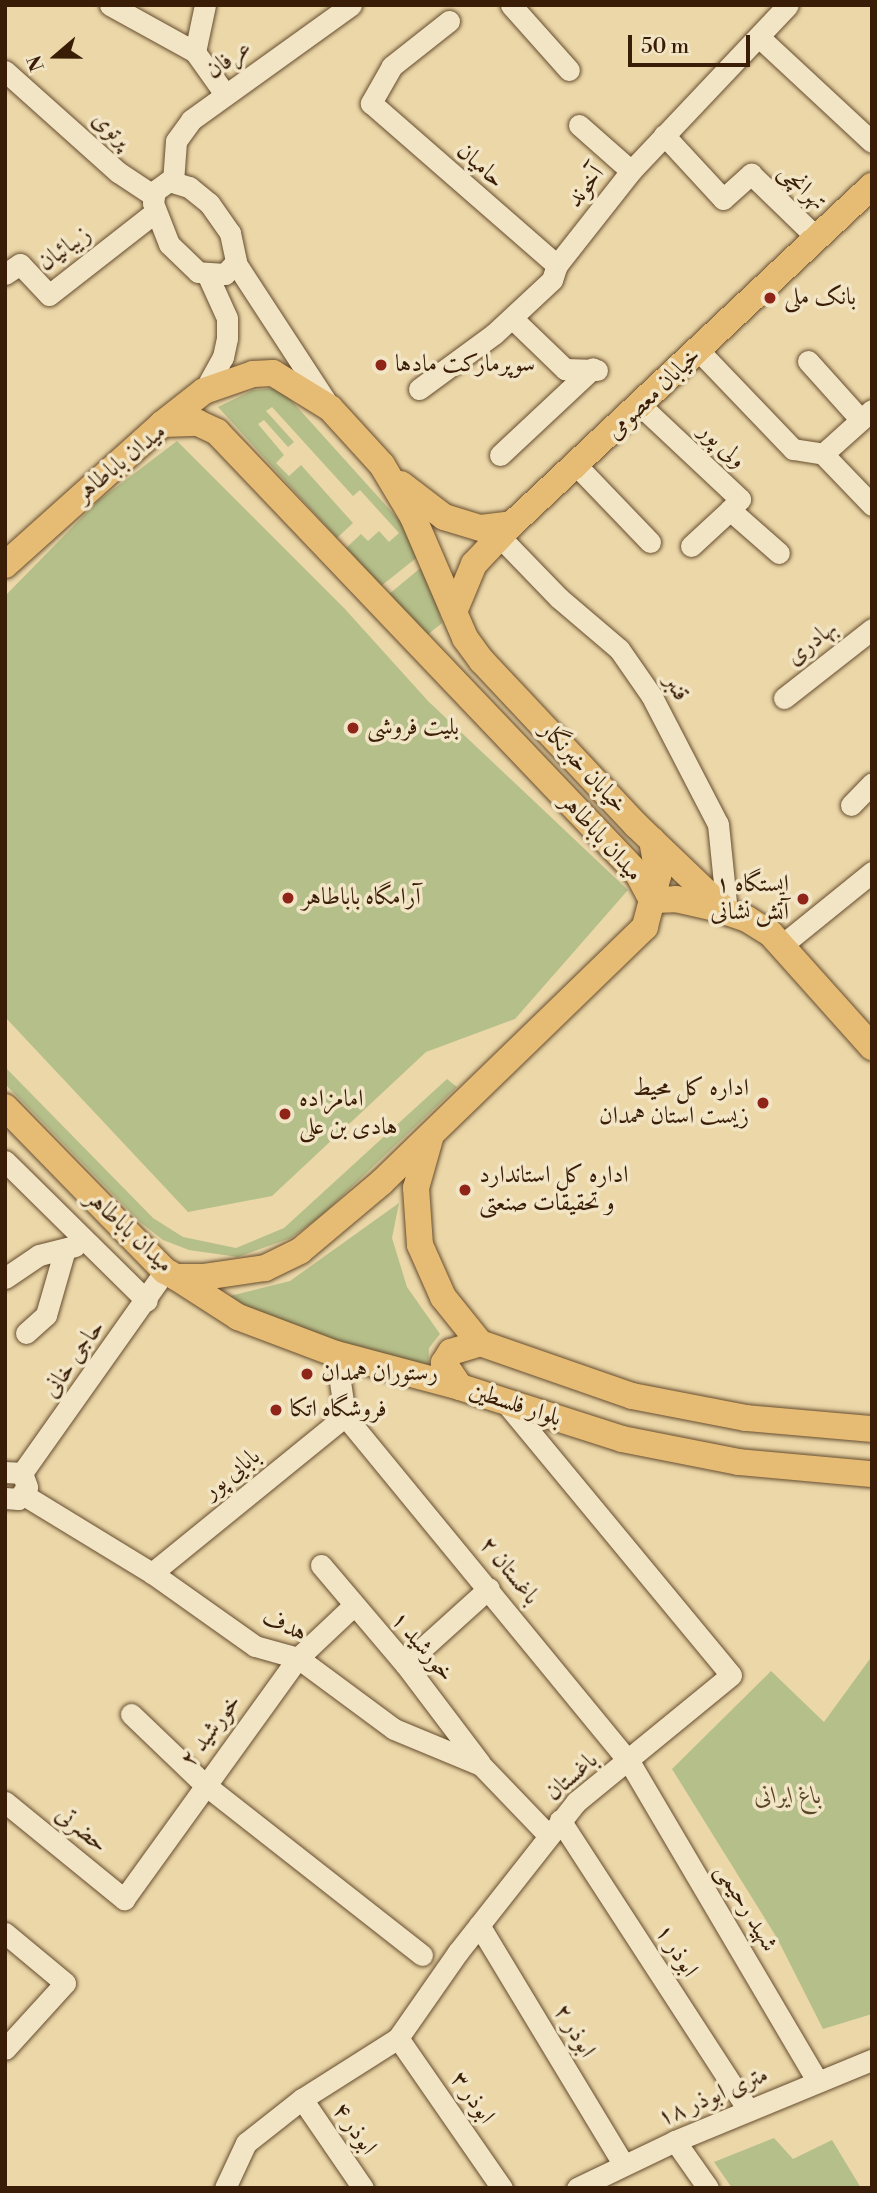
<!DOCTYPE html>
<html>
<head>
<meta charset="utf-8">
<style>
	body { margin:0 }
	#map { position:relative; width:877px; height:2193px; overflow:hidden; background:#ebd7a8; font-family:"Libre Bodoni",Amiri,serif }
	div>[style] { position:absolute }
	.green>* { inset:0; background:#b5bf8a }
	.roads { filter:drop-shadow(0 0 2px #664c2e) drop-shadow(0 0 2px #664c2e) }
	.minor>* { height:21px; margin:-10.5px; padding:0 10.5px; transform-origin:10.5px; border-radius:10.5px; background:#f2e5c6 }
	.major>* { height:26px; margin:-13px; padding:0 13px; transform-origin:13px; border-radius:13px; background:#e6bc74 }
	.dots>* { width:19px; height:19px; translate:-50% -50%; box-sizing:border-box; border:4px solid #f2e5c6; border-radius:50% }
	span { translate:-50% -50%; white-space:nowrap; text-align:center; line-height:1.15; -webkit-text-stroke:7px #f2e5c6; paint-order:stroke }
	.street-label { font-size:24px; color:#391d06 }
	.poi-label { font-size:24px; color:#391d06 }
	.left { translate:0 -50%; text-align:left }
	.right { translate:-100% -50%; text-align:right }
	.park-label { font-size:24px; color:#584627; font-style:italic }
	.frame { position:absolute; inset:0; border:7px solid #391d06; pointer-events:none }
	.north { position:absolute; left:21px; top:21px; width:70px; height:70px; -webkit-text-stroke:5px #f2e5c6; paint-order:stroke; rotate:250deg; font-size:19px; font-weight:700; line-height:28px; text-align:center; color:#391d06 }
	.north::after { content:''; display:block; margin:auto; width:24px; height:32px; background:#391d06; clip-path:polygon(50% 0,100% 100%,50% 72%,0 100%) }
	.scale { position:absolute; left:628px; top:35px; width:122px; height:32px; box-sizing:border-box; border:4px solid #391d06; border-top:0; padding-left:9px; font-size:21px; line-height:24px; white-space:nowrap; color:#391d06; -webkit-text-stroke:5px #f2e5c6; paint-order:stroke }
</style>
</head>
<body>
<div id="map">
	<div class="green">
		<i style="clip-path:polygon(280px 388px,419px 542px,442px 623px,426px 636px,388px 595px,424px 565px,420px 555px,381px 586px,346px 548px,361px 534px,368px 541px,379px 531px,389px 542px,399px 533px,360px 490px,353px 496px,272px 407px,266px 411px,294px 442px,288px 447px,264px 420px,258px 424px,284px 455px,276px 463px,289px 476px,301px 465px,353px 523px,337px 538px,218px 407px,253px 390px)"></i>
		<i style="clip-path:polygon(177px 441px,344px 608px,428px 701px,628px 890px,515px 1019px,426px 1052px,272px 1196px,188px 1212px,5px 1017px,5px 596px,98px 501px)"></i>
		<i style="clip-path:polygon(5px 1067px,153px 1218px,183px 1237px,236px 1248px,284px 1228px,447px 1079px,457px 1087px,321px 1216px,291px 1238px,238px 1257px,189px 1250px,163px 1240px,140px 1222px,5px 1084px)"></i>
		<i style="clip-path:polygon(399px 1203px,392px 1238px,407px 1287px,440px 1334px,429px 1348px,428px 1370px,260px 1317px,230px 1296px,290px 1281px)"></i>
		<i style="clip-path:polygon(872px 1656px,872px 2014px,823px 2029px,777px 1938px,672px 1769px,771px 1671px,824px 1722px)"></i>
		<i style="clip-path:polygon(774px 2138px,793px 2159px,832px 2140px,861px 2188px,732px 2188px,714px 2162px)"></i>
	</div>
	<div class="roads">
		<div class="minor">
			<i style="left:110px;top:5px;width:97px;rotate:28.9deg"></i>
			<i style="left:195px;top:52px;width:52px;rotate:54.5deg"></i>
			<i style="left:511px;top:5px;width:87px;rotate:48.3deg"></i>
			<i style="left:449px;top:21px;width:73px;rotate:141.7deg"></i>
			<i style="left:392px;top:66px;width:43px;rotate:119.6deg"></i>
			<i style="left:371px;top:103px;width:247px;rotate:41.1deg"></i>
			<i style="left:759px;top:37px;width:154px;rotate:42.9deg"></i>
			<i style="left:195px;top:52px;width:48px;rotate:-78deg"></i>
			<i style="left:5px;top:71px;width:152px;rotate:41.8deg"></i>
			<i style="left:118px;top:172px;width:43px;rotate:33.7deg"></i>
			<i style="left:579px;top:125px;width:69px;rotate:41.5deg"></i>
			<i style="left:664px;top:135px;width:87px;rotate:47.3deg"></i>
			<i style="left:723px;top:199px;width:38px;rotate:-42deg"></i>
			<i style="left:751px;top:174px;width:92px;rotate:44.1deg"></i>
			<i style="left:169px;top:181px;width:21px;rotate:17deg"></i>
			<i style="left:189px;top:187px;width:26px;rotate:39deg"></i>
			<i style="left:209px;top:203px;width:37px;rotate:55deg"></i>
			<i style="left:230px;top:233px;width:30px;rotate:78deg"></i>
			<i style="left:236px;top:262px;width:16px;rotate:133deg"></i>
			<i style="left:225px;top:274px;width:27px;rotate:-176deg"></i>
			<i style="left:198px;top:272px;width:40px;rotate:-136deg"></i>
			<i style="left:169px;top:244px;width:44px;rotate:-111.3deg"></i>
			<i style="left:153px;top:203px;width:12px;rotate:-81deg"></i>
			<i style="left:155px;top:191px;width:17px;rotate:-36deg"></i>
			<i style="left:173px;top:182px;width:41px;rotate:-85.8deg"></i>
			<i style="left:176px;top:141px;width:26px;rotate:-54deg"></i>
			<i style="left:191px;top:120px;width:197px;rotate:-35.7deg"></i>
			<i style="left:235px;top:262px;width:172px;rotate:56.9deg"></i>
			<i style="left:5px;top:274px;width:18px;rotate:-34deg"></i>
			<i style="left:20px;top:264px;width:42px;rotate:46.9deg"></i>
			<i style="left:49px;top:295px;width:133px;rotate:-38deg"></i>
			<i style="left:512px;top:318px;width:74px;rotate:43.9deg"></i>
			<i style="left:565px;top:369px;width:32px;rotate:2deg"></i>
			<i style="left:699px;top:351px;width:136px;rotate:46.2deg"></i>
			<i style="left:793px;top:449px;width:30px;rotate:9deg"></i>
			<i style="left:808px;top:361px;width:79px;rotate:48.1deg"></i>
			<i style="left:419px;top:389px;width:93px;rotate:-36.3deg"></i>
			<i style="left:494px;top:334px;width:79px;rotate:-43deg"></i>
			<i style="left:552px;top:280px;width:16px;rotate:-72deg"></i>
			<i style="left:557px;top:265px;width:120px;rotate:-51.8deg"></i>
			<i style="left:631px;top:171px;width:228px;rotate:-46.6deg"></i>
			<i style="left:204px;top:391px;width:39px;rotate:-61deg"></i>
			<i style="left:223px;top:357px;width:19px;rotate:-78deg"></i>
			<i style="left:227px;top:338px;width:20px;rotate:-90deg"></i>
			<i style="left:227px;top:318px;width:46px;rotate:-114.3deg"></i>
			<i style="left:641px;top:406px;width:136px;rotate:43.2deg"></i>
			<i style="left:740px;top:499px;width:15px;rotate:132deg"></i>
			<i style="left:730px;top:510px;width:65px;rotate:41.3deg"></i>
			<i style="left:823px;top:454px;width:71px;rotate:46.1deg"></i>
			<i style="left:823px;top:454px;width:66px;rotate:-41.9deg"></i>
			<i style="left:500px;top:455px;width:127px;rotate:-43.1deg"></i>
			<i style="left:578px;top:467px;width:104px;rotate:46.2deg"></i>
			<i style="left:500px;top:537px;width:85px;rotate:46deg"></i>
			<i style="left:559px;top:598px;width:79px;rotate:40.4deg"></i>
			<i style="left:619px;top:649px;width:56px;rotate:55.2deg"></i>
			<i style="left:651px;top:695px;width:145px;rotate:62.6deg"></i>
			<i style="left:718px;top:824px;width:88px;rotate:84.2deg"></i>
			<i style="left:691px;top:546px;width:53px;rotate:-42.7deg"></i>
			<i style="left:784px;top:698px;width:112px;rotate:-38.1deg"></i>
			<i style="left:851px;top:805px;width:30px;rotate:-46deg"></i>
			<i style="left:782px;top:945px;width:116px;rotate:-39deg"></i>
			<i style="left:5px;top:1161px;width:199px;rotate:44.6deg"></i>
			<i style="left:5px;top:1278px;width:41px;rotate:-34.1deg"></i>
			<i style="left:39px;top:1255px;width:37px;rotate:-14deg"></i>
			<i style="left:26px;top:1333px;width:27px;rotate:-42deg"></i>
			<i style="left:46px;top:1315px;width:69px;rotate:-73.9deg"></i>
			<i style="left:336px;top:1354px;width:63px;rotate:81.7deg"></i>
			<i style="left:345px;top:1416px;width:449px;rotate:50.6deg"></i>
			<i style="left:630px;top:1763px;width:368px;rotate:59.5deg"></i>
			<i style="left:5px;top:1472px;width:17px;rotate:3deg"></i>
			<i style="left:22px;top:1473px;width:15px;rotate:70deg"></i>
			<i style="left:27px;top:1487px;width:15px;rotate:127deg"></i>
			<i style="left:18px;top:1499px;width:13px;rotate:-176deg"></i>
			<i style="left:22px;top:1473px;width:247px;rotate:-54.7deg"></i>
			<i style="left:24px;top:1495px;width:150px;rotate:31.4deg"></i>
			<i style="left:152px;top:1573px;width:126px;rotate:35.3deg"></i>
			<i style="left:255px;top:1646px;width:45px;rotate:15.6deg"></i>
			<i style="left:298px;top:1658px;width:119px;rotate:36.5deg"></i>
			<i style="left:394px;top:1729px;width:94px;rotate:22.5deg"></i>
			<i style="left:481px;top:1765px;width:98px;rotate:46.2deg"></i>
			<i style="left:321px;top:1565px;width:130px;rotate:49.7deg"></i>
			<i style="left:405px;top:1664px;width:124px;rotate:52.9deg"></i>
			<i style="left:152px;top:1573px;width:249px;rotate:-39.1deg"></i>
			<i style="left:405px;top:1664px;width:113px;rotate:-42.1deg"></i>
			<i style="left:131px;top:1714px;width:101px;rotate:43.8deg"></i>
			<i style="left:204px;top:1784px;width:277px;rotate:38.1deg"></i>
			<i style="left:5px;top:1802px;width:154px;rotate:39.2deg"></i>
			<i style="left:124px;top:1899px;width:297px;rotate:-54.2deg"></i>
			<i style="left:298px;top:1658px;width:76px;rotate:-43.4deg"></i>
			<i style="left:560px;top:1820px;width:346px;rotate:57deg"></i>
			<i style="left:479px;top:1925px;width:279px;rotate:58.9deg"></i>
			<i style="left:5px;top:1933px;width:78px;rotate:39.8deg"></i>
			<i style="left:65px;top:1983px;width:89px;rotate:132.3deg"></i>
			<i style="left:398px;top:2038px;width:183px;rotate:55.3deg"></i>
			<i style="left:302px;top:2099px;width:108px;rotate:55.6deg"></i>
			<i style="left:675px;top:2141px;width:57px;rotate:54.9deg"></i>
			<i style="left:225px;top:2188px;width:50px;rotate:-65deg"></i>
			<i style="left:246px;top:2143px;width:71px;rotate:-38.2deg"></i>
			<i style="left:302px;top:2099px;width:114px;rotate:-32.4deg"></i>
			<i style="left:398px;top:2038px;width:105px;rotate:-55.1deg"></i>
			<i style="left:458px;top:1952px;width:191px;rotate:-51.8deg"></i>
			<i style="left:576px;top:1802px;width:200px;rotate:-39.3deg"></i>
			<i style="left:731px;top:1675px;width:356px;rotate:-129.6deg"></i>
			<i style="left:577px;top:2188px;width:109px;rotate:-25.6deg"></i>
			<i style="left:675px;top:2141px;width:213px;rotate:-22.4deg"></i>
		</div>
		<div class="major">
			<i style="left:162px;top:424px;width:53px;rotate:-38.2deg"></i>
			<i style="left:204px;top:391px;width:52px;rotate:-19.1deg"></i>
			<i style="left:253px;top:374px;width:20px;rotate:-3deg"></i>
			<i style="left:273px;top:373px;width:67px;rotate:31.6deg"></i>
			<i style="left:330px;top:408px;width:77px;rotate:47.6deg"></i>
			<i style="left:382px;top:465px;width:61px;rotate:59.2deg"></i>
			<i style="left:413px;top:517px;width:132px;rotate:66.7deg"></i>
			<i style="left:465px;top:638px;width:29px;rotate:54deg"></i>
			<i style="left:482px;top:661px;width:225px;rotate:46.8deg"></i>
			<i style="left:636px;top:825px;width:126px;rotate:43.7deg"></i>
			<i style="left:401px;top:484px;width:54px;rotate:37.5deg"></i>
			<i style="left:444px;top:517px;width:39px;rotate:17deg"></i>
			<i style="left:481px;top:528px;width:31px;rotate:-7deg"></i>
			<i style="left:5px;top:565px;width:211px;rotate:-41.9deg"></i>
			<i style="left:162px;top:424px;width:36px;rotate:-2deg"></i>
			<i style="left:198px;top:423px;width:21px;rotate:25deg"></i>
			<i style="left:217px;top:432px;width:610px;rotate:46.39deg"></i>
			<i style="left:638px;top:874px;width:30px;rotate:62deg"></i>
			<i style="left:652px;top:900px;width:28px;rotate:105deg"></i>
			<i style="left:645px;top:927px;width:366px;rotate:135.9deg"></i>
			<i style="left:382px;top:1182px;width:107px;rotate:139.9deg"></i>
			<i style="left:300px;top:1251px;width:39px;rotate:154deg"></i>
			<i style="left:265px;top:1268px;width:63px;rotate:171.7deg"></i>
			<i style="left:203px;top:1277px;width:27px;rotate:180deg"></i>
			<i style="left:176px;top:1277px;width:13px;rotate:-151deg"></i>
			<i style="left:165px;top:1271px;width:229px;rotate:-134.3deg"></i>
			<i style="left:454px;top:612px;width:52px;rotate:-67.4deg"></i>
			<i style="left:474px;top:564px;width:55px;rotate:-46.5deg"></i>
			<i style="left:512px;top:524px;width:494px;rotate:-43.2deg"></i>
			<i style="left:652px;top:840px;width:36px;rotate:80deg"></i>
			<i style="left:658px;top:875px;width:26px;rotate:103deg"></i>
			<i style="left:652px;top:900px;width:24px;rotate:-2deg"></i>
			<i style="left:676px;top:899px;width:37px;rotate:13deg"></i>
			<i style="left:712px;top:907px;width:37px;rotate:19deg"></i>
			<i style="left:747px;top:919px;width:28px;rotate:32deg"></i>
			<i style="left:771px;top:934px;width:152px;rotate:48.2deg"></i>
			<i style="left:431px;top:1135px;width:55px;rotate:105.8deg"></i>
			<i style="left:416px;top:1188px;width:57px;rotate:86deg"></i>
			<i style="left:420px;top:1245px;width:57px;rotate:66.1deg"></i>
			<i style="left:443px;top:1297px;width:59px;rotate:51.2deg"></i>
			<i style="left:480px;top:1343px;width:161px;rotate:19.2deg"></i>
			<i style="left:632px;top:1396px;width:116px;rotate:10.9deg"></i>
			<i style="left:746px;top:1418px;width:126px;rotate:5deg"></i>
			<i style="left:176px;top:1277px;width:74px;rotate:32.8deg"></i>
			<i style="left:238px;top:1317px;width:105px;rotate:20.7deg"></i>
			<i style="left:336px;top:1354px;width:128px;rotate:14.9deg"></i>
			<i style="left:460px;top:1387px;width:170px;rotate:17.8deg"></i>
			<i style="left:622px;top:1439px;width:119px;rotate:11.1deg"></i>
			<i style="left:739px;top:1462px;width:134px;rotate:5.2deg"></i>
			<i style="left:460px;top:1387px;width:29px;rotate:-124deg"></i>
			<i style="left:444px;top:1363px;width:13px;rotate:-58deg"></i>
			<i style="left:451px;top:1352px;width:30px;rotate:-17deg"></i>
		</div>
	</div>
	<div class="dots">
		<i style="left:770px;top:298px;background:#8f2418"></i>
		<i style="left:381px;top:365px;background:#8f2418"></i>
		<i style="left:353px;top:728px;background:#8f2418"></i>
		<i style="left:288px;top:898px;background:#8f2418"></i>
		<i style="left:803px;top:899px;background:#8f2418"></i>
		<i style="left:763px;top:1103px;background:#8f2418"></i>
		<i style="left:285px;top:1114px;background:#8f2418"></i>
		<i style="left:465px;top:1190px;background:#8f2418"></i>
		<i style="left:307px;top:1374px;background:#8f2418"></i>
		<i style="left:276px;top:1410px;background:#8f2418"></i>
	</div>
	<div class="street-label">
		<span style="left:229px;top:60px;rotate:-35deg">عرفان</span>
		<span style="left:111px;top:130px;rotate:42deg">پرتوی</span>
		<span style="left:480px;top:166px;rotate:42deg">حامیان</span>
		<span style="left:586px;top:187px;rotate:-52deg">آخوند</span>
		<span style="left:802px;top:187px;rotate:44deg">تهرانچی</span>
		<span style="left:65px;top:249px;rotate:-36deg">زیبائیان</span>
		<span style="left:654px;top:394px;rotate:-44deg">خیابان معصومی</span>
		<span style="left:722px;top:446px;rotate:43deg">ولی پور</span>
		<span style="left:121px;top:463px;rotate:-39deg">میدان باباطاهر</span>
		<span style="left:812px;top:643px;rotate:-38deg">بهادری</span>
		<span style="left:676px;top:688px;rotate:59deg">قنبر</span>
		<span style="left:583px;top:768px;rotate:47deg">خیابان خبرنگار</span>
		<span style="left:601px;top:838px;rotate:48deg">میدان باباطاهر</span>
		<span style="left:129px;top:1232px;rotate:43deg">میدان باباطاهر</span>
		<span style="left:74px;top:1359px;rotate:-55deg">حاجی خانی</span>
		<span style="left:515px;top:1405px;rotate:18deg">بلوار فلسطین</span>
		<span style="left:232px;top:1474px;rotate:-39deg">بابایی پور</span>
		<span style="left:509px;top:1571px;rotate:51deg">باغستان ۲</span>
		<span style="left:284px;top:1626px;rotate:23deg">هدف</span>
		<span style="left:422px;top:1647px;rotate:50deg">خورشید ۱</span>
		<span style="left:211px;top:1731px;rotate:-53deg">خورشید ۲</span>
		<span style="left:572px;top:1777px;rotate:-41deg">باغستان</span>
		<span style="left:81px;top:1830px;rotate:39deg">حضرتی</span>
		<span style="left:746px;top:1908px;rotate:59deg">شهید رحیمی</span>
		<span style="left:676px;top:1951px;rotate:57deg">ابوذر ۱</span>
		<span style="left:574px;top:2031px;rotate:59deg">ابوذر ۲</span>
		<span style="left:713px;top:2097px;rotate:-23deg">۱۸ متری ابوذر</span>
		<span style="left:472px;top:2098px;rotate:55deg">ابوذر ۳</span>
		<span style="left:354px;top:2129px;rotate:55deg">ابوذر ۴</span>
	</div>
	<div class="poi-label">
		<span class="left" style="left:784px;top:298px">بانک ملی</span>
		<span class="left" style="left:395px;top:365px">سوپرمارکت مادها</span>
		<span class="left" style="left:367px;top:728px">بلیت فروشی</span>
		<span class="right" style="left:789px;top:899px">ایستگاه ۱<br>آتش نشانی</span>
		<span class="left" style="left:302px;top:898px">آرامگاه باباطاهر</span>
		<span class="right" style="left:749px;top:1103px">اداره کل محیط<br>زیست استان همدان</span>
		<span class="left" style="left:299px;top:1114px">امامزاده<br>هادی بن علی</span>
		<span class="left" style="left:479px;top:1190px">اداره کل استاندارد<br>و تحقیقات صنعتی</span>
		<span class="left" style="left:321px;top:1374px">رستوران همدان</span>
		<span class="left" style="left:290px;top:1410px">فروشگاه اتکا</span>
	</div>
	<div class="park-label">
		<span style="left:788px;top:1797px">باغ ایرانی</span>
	</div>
	<div class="frame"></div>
	<div class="north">N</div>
	<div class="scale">50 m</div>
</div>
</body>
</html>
